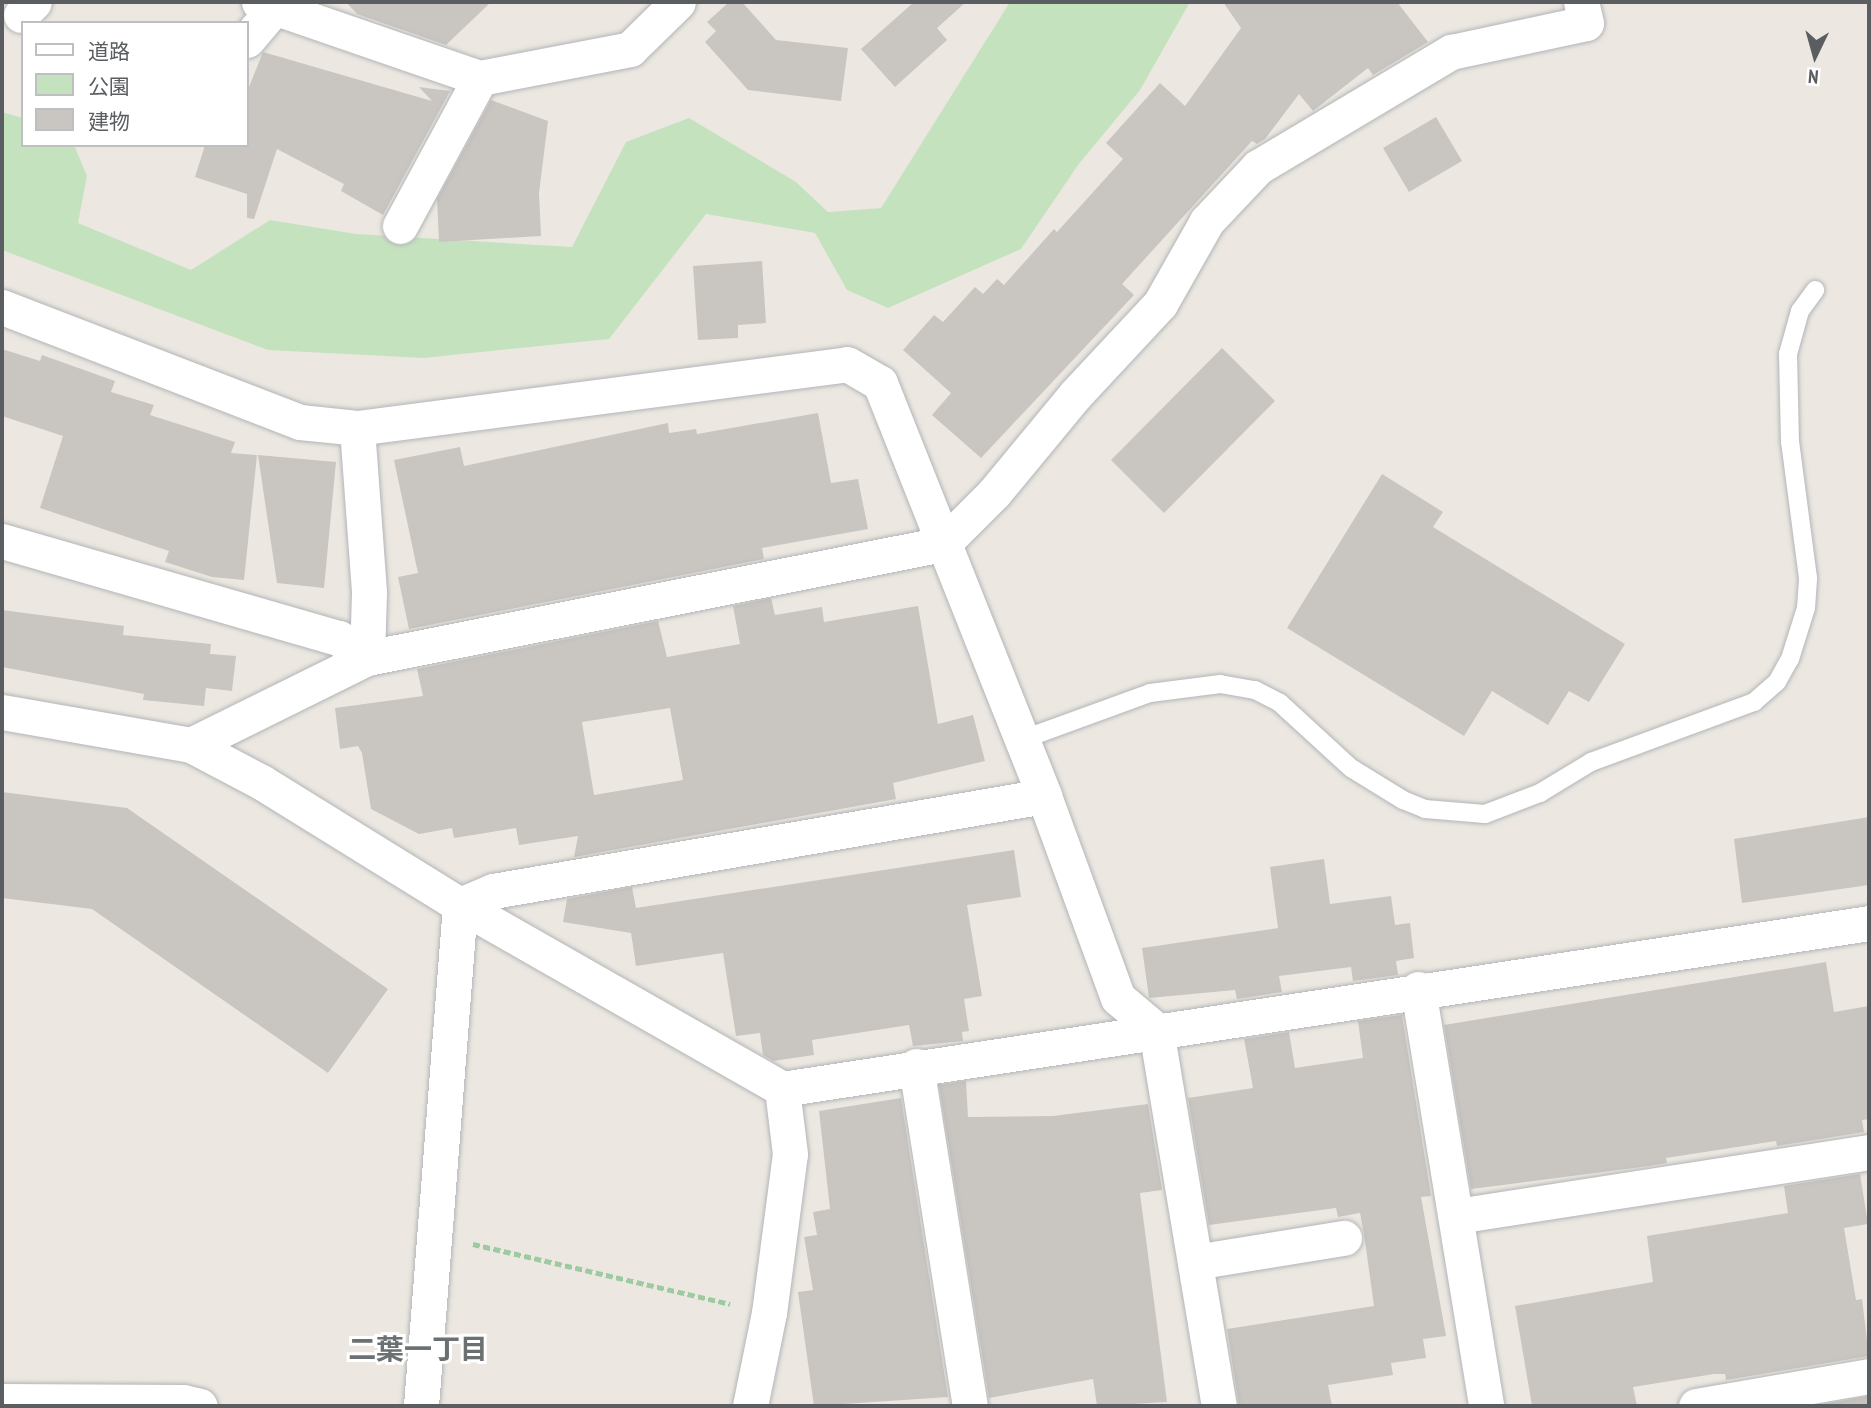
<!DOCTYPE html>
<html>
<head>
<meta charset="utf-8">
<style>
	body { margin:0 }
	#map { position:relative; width:1871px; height:1408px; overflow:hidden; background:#ece8e1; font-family:"PT Sans Narrow","Noto Sans JP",sans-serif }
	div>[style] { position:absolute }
	.green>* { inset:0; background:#c5e2bf }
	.building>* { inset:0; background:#c9c5c0 }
	.path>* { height:4.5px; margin-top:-2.25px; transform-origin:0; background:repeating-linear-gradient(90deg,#9dcaa1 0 7px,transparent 0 10.5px) }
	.roads { filter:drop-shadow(0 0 2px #b2b5b8) drop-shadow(0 0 2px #b2b5b8) }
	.service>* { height:18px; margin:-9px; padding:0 9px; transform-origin:9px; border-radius:9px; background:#fff }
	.minor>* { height:35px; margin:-17.5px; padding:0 17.5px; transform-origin:17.5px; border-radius:17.5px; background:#fff }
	span { translate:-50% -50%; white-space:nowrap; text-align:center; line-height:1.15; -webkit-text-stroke:6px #fff; paint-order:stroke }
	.neighbourhood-label { font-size:28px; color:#6b7073; font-weight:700 }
	.frame { position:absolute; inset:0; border:4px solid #5a5e61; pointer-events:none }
	.legend { position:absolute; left:21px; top:21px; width:228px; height:126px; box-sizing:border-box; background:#fff; border:2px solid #bdbfc0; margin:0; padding:9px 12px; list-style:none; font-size:21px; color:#5a5e61 }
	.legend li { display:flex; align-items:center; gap:14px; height:35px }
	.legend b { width:35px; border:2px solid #bdbfc0 }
	.north { position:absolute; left:1780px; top:21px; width:70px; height:70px; -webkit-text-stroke:5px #fff; paint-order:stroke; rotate:185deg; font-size:19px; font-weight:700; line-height:28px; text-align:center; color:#5a5e61 }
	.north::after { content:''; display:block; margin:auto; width:24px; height:32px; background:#5a5e61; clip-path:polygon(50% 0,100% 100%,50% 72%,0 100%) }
</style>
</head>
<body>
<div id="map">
	<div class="green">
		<i style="clip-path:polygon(1010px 2px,1190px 2px,1140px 90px,1078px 165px,1021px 249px,888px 308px,847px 290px,815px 233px,706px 214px,609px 339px,423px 358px,268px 350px,2px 250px,2px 112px,23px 118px,23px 145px,74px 145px,87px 176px,78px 223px,191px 270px,270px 220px,356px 234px,572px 247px,626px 142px,689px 118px,796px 182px,828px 212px,881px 208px)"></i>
	</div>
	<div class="building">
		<i style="clip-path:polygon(346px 2px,491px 2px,446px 45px,357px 14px)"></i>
		<i style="clip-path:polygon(729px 2px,742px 2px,776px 40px,848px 48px,841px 101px,748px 90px,705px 42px,716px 31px,707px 22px)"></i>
		<i style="clip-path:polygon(914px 2px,966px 2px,937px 28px,947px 40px,895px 87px,861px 49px)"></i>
		<i style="clip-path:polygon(1223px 2px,1397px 2px,1428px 42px,1373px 75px,1368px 68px,1313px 111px,1299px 94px,1265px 139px,1257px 144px,1252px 141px,1122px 284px,1134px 295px,981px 458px,932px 415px,951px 393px,903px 350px,934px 315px,943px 322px,975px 287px,983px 294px,997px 279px,1004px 285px,1054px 229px,1057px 232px,1123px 159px,1106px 143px,1160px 83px,1185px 106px,1241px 28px)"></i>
		<i style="clip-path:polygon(263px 52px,432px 101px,419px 87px,450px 91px,383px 215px,341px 191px,344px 184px,277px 149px,254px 219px,247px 218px,247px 194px,195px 177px,205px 145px,247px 145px,247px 92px)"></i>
		<i style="clip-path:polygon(491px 100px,548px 121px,539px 193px,541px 236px,439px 242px,437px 199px)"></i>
		<i style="clip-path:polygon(1436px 117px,1462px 161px,1409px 192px,1383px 148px)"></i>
		<i style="clip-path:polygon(762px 261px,766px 323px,738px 325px,738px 338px,698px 340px,693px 266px)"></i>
		<i style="clip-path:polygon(1222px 348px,1275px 401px,1164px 513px,1111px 460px)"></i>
		<i style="clip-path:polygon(2px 349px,40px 361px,42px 355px,115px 381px,111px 392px,154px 405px,150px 415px,235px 442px,231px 453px,257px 455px,244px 580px,212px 577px,165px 562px,169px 551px,40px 508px,63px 436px,2px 416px)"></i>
		<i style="clip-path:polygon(818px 413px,831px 483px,858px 479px,868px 529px,762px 548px,764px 559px,409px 629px,398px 577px,418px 573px,394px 460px,460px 447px,464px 466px,668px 423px,669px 433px,696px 429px,697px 434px)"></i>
		<i style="clip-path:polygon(258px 455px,336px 462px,324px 588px,277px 583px)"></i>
		<i style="clip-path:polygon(1382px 474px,1443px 512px,1433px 527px,1625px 644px,1589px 702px,1569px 691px,1548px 725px,1492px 691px,1464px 736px,1287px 628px)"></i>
		<i style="clip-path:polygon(evenodd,771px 598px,775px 615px,822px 607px,824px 622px,918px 606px,938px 724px,973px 715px,985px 761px,893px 783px,896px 799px,574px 857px,578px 836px,519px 845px,516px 828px,454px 838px,452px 828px,419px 834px,371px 809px,362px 753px,358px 746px,340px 749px,335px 708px,423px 696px,417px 669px,658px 621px,667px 657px,740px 644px,733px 606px,771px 598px,670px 708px,683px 780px,594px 795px,582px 722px,670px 708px)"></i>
		<i style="clip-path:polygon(2px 610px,124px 626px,123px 635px,211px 644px,210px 654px,236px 656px,232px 691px,206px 688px,204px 706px,143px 700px,144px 694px,2px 667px)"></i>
		<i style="clip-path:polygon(2px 792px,127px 808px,388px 989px,328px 1073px,92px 909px,2px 898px)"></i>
		<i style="clip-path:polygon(1869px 817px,1869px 885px,1742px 903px,1734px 839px)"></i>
		<i style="clip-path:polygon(1014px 850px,1021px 897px,967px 905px,982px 996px,964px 999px,969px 1031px,962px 1032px,963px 1041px,913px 1046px,909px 1025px,812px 1040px,814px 1055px,773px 1061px,763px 1055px,760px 1033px,736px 1036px,723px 953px,636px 966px,631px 933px,563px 922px,567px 899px,632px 887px,636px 908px)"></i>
		<i style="clip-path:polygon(1324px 859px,1330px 904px,1391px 896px,1395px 925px,1410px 923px,1414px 958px,1396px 961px,1398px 975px,1353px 981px,1351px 967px,1279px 976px,1282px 992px,1237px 999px,1235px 990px,1149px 998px,1142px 948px,1278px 928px,1270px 867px)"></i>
		<i style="clip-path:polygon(1826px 962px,1834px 1012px,1869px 1006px,1869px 1119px,1862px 1120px,1864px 1132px,1777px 1146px,1776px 1141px,1666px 1158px,1667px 1163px,1649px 1166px,1471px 1189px,1444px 1025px)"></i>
		<i style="clip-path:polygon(1402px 1015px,1431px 1196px,1421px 1197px,1446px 1336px,1423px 1339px,1426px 1358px,1391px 1363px,1393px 1375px,1328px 1385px,1332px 1406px,1239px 1406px,1227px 1329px,1374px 1306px,1364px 1234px,1360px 1213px,1338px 1217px,1336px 1208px,1209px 1225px,1188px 1098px,1253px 1088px,1244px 1039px,1289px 1032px,1295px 1068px,1363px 1058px,1358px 1021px)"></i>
		<i style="clip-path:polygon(966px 1081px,968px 1117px,1053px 1116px,1148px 1104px,1162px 1190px,1140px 1193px,1167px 1402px,1097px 1406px,1093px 1379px,989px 1398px,939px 1085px)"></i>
		<i style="clip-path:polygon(901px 1098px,948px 1397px,814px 1406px,798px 1292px,813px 1290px,804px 1237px,817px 1235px,813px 1212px,830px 1209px,819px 1111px)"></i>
		<i style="clip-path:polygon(1860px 1174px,1868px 1224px,1844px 1228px,1856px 1300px,1862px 1299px,1869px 1356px,1726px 1380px,1725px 1374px,1714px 1374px,1633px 1387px,1637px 1406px,1532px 1406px,1515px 1306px,1653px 1282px,1647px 1236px,1788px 1213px,1784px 1186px)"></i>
		<i style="clip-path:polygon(1869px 1396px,1869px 1406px,1812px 1406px)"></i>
	</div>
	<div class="path">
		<i style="left:473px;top:1244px;width:264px;rotate:13.1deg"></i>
	</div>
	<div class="roads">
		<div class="service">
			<i style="left:1021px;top:740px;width:137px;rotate:-20deg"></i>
			<i style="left:1150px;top:693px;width:71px;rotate:-7.3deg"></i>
			<i style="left:1220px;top:684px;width:36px;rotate:10deg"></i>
			<i style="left:1255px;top:690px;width:28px;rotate:27deg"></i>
			<i style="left:1280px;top:703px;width:96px;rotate:42.5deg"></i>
			<i style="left:1351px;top:768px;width:61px;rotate:31.6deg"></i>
			<i style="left:1403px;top:800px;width:24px;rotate:22deg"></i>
			<i style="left:1425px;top:809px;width:60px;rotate:4.8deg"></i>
			<i style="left:1485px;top:814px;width:59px;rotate:-20.9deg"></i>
			<i style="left:1540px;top:793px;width:60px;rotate:-31.3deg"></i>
			<i style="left:1591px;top:762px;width:174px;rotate:-20.2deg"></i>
			<i style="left:1754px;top:702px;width:30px;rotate:-41deg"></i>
			<i style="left:1777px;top:682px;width:26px;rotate:-61deg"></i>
			<i style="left:1790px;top:659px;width:53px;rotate:-72.6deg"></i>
			<i style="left:1806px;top:608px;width:30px;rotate:-86deg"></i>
			<i style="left:1808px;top:578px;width:137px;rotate:-97.5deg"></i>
			<i style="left:1790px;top:442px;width:88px;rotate:-91.3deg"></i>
			<i style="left:1788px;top:354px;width:45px;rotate:-74.4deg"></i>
			<i style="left:1800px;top:311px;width:26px;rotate:-54deg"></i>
		</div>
		<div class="minor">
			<i style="left:259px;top:2px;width:234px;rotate:19deg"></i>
			<i style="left:480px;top:78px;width:153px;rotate:-10.9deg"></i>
			<i style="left:630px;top:49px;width:67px;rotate:-44.4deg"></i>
			<i style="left:21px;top:15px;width:18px;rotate:-45deg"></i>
			<i style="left:247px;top:40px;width:43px;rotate:-49.7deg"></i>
			<i style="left:400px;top:226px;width:168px;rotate:-61.6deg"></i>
			<i style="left:2px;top:307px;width:319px;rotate:21.1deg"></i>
			<i style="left:300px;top:422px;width:57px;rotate:6deg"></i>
			<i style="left:357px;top:428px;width:494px;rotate:-7.4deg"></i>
			<i style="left:847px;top:364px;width:38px;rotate:30deg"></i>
			<i style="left:880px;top:383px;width:444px;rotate:68.3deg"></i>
			<i style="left:1044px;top:796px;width:215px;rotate:69.9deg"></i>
			<i style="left:1118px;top:998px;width:50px;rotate:40.1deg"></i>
			<i style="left:1156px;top:1030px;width:381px;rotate:80.5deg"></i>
			<i style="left:357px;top:428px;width:165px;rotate:85.8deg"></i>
			<i style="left:369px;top:593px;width:65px;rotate:91.8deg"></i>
			<i style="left:2px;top:541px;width:351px;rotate:16.1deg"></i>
			<i style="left:339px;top:638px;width:34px;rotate:36deg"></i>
			<i style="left:2px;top:712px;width:192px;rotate:9.9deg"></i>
			<i style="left:191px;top:745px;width:81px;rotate:27.8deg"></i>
			<i style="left:263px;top:783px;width:232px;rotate:31.8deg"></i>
			<i style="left:460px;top:905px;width:371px;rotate:29.7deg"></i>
			<i style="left:782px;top:1089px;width:1100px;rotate:-8.68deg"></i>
			<i style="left:191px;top:745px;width:196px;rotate:-26.3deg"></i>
			<i style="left:367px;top:658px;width:587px;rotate:-11.2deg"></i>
			<i style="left:943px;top:544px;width:72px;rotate:-45deg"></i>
			<i style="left:994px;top:493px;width:127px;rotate:-50.4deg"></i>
			<i style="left:1075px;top:395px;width:125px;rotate:-47deg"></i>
			<i style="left:1160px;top:304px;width:95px;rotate:-60.5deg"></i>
			<i style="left:1207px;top:221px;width:74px;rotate:-46.6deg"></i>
			<i style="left:1258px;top:167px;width:225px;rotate:-30.8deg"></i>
			<i style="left:1451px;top:52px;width:138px;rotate:-12.1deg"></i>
			<i style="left:1586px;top:23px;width:22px;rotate:-103deg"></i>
			<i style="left:1418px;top:989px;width:423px;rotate:80.7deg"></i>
			<i style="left:916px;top:1066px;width:344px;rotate:81deg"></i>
			<i style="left:1456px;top:1216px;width:418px;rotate:-8.8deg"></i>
			<i style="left:1195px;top:1262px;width:151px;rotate:-9.2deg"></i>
			<i style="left:2px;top:1401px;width:181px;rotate:0.3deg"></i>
			<i style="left:183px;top:1402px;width:17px;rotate:13deg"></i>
			<i style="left:421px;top:1406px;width:503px;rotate:-85.55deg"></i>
			<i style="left:460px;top:905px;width:36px;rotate:-23deg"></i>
			<i style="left:493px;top:891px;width:559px;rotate:-9.78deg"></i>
			<i style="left:750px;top:1406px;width:95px;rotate:-78.5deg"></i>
			<i style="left:769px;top:1313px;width:160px;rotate:-82.5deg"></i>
			<i style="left:790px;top:1154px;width:65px;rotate:-97deg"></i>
			<i style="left:1696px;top:1406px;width:176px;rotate:-9.8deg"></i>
		</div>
	</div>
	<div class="neighbourhood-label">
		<span style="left:418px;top:1349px">二葉一丁目</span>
	</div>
	<div class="frame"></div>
	<ul class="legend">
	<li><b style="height:9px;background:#fff"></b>道路</li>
	<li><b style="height:19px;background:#c5e2bf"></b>公園</li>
	<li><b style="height:19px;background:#c9c5c0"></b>建物</li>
	</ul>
	<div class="north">N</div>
</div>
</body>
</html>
